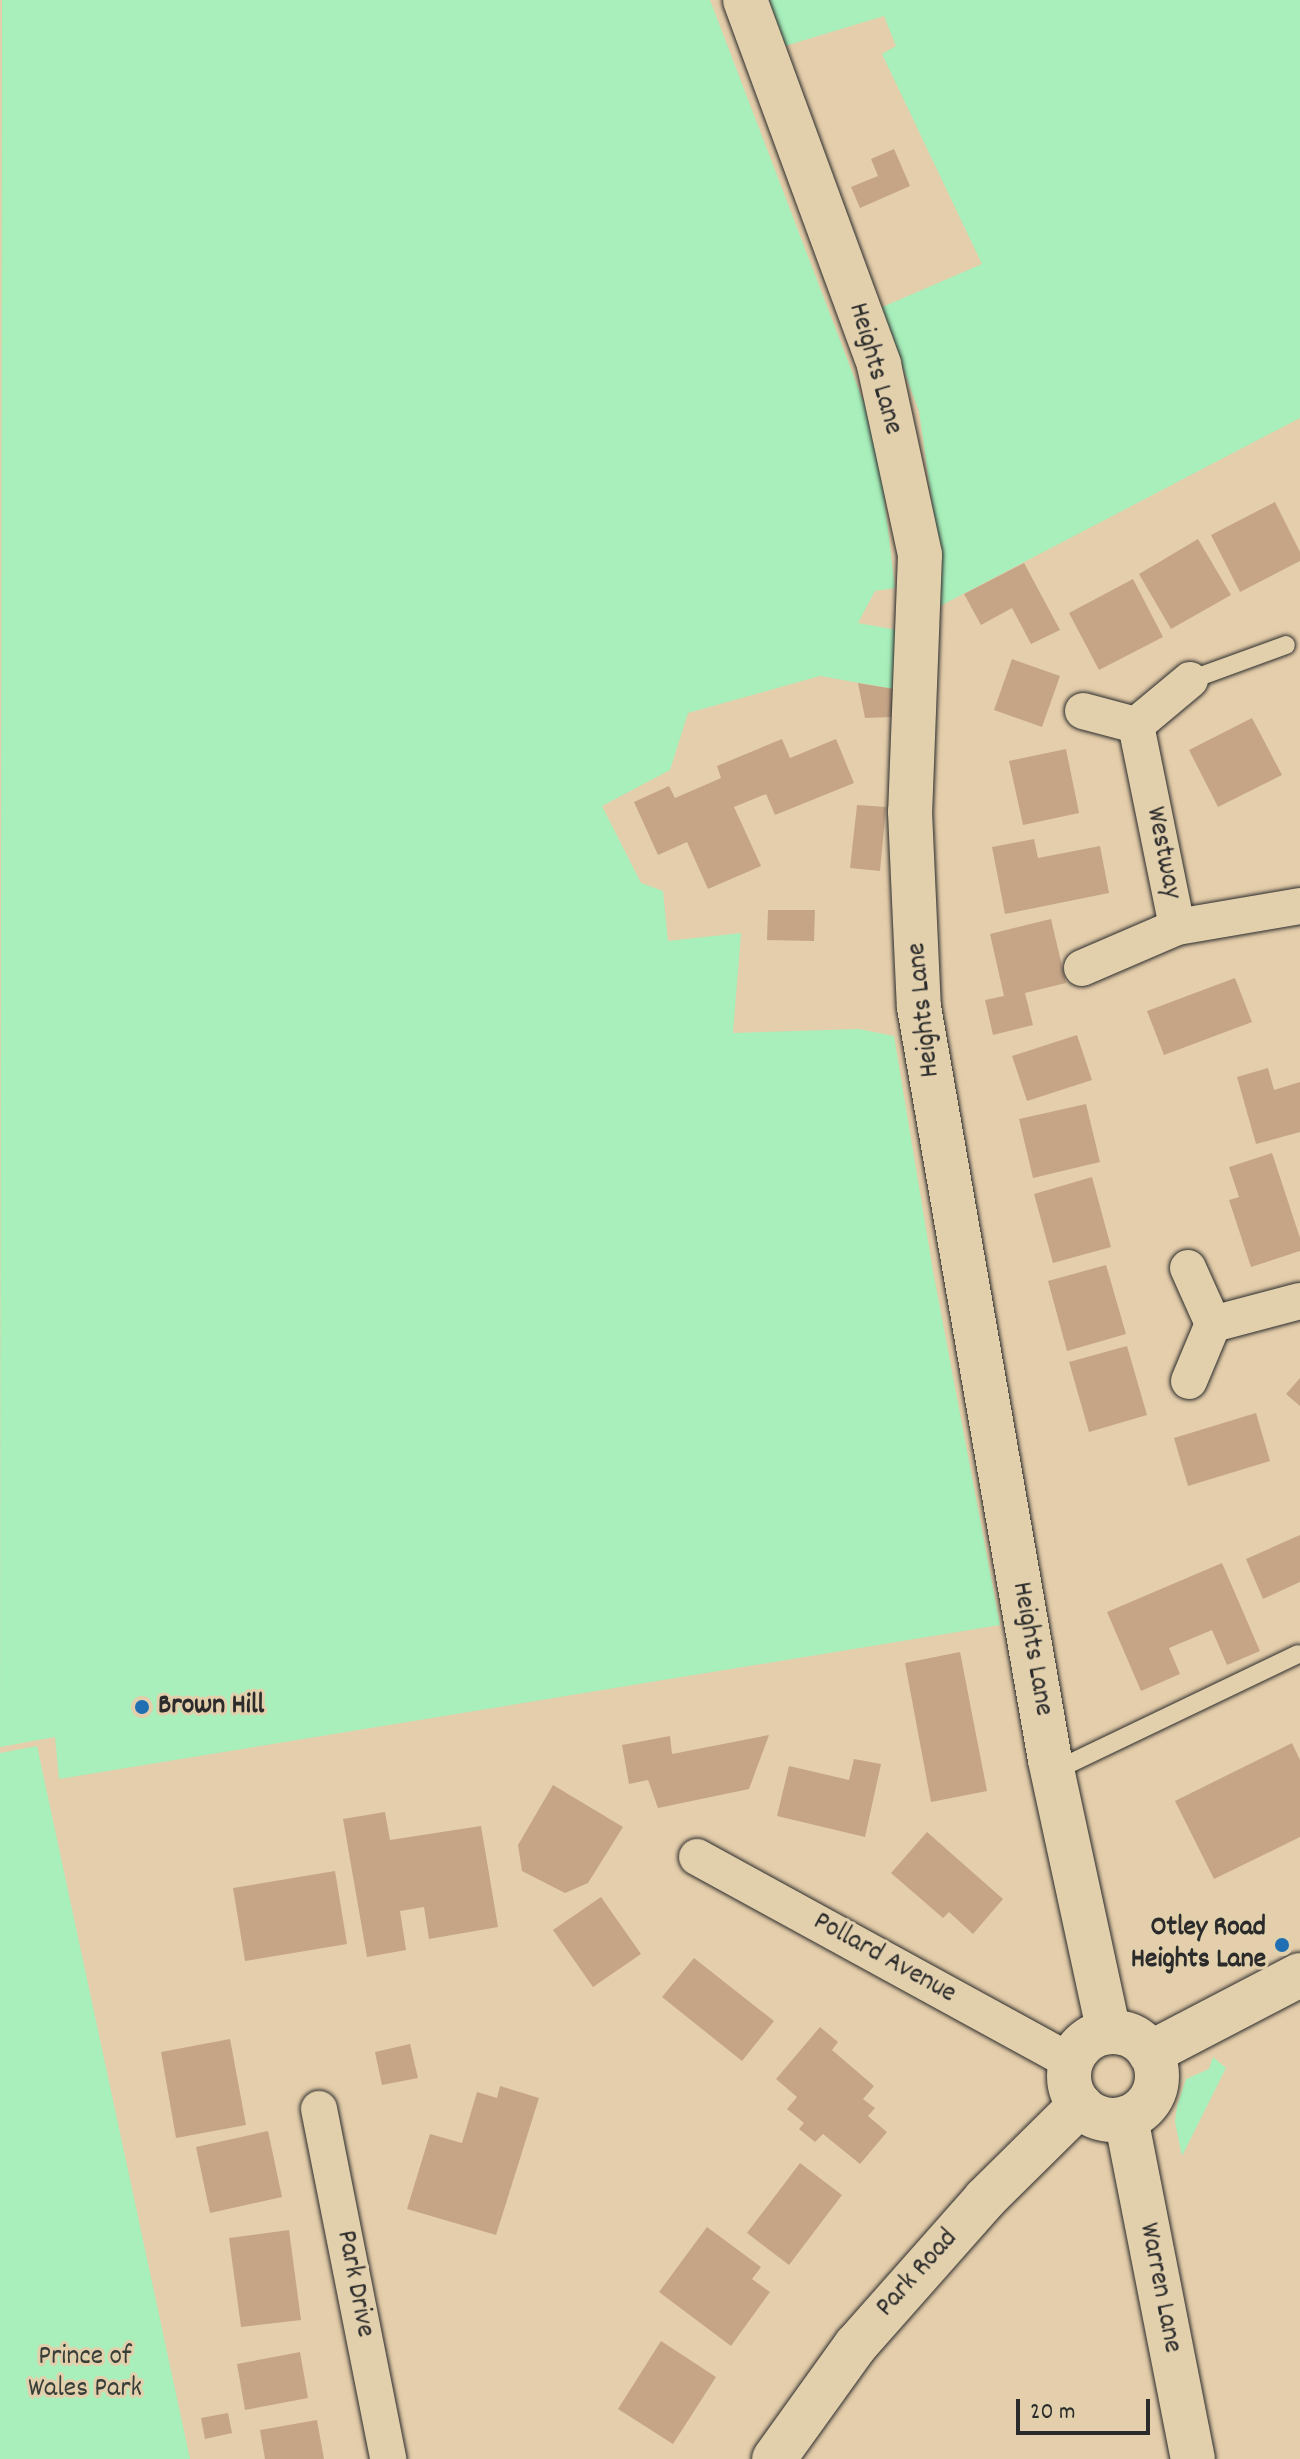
<!DOCTYPE html>
<html>
<head>
<meta charset="utf-8">
<style>
	body { margin:0 }
	#map { position:relative; width:1300px; height:2459px; overflow:hidden; background:#e5ceab; font-family:Dekko,sans-serif }
	div>[style] { position:absolute }
	.green>* { inset:0; background:#a8efbb }
	.building>* { inset:0; background:#c6a587 }
	.roads { filter:drop-shadow(0 0 2px #2b2b2b) drop-shadow(0 0 2px #2b2b2b) }
	.service>* { height:18px; margin:-9px; padding:0 9px; transform-origin:9px; border-radius:9px; background:#e2d0ad }
	.minor>* { height:36px; margin:-18px; padding:0 18px; transform-origin:18px; border-radius:18px; background:#e2d0ad }
	.tertiary>* { height:44px; margin:-22px; padding:0 22px; transform-origin:22px; border-radius:22px; background:#e2d0ad }
	.tertiary>.ring { margin:-22px; padding:0; box-sizing:content-box; background:none; border:44px solid #e2d0ad; border-radius:50% }
	.dots>* { width:22px; height:22px; translate:-50% -50%; box-sizing:border-box; border:4px solid #e2d0ad; border-radius:50% }
	span { translate:-50% -50%; white-space:nowrap; text-align:center; line-height:1.15; -webkit-text-stroke:6px #e2d0ad; paint-order:stroke }
	.street-label { font-size:28px; color:#2b2b2b }
	.poi-label { font-size:28px; color:#2b2b2b; font-weight:700 }
	.left { translate:0 -50%; text-align:left }
	.right { translate:-100% -50%; text-align:right }
	.park-label { font-size:28px; color:#383f39 }
	.scale { position:absolute; left:1016px; top:2399px; width:134px; height:36px; box-sizing:border-box; border:4px solid #2b2b2b; border-top:0; padding-left:10px; font-size:24px; line-height:28px; white-space:nowrap; color:#2b2b2b; -webkit-text-stroke:6px #e2d0ad; paint-order:stroke }
</style>
</head>
<body>
<div id="map">
	<div class="green">
		<i style="clip-path:polygon(2px 0,710px 0,877px 437px,895px 588px,875px 591px,858px 623px,898px 630px,894px 689px,820px 676px,688px 713px,670px 770px,602px 806px,641px 883px,663px 891px,668px 941px,741px 933px,733px 1033px,859px 1029px,894px 1036px,933px 1271px,1000px 1625px,59px 1779px,55px 1737px,0 1747px)"></i>
		<i style="clip-path:polygon(769px 0,1300px 0,1300px 418px,940px 606px,935px 525px,919px 411px,880px 308px,982px 264px,882px 54px,896px 46px,884px 16px,785px 46px)"></i>
		<i style="clip-path:polygon(37px 1746px,190px 2459px,0 2459px,0 1753px)"></i>
		<i style="clip-path:polygon(1213px 2057px,1226px 2068px,1182px 2156px,1175px 2122px,1177px 2106px,1186px 2079px,1209px 2069px)"></i>
	</div>
	<div class="building">
		<i style="clip-path:polygon(894px 149px,910px 186px,860px 208px,851px 187px,878px 176px,871px 159px)"></i>
		<i style="clip-path:polygon(1275px 502px,1300px 552px,1300px 561px,1240px 592px,1211px 535px)"></i>
		<i style="clip-path:polygon(1198px 539px,1231px 595px,1171px 629px,1139px 574px)"></i>
		<i style="clip-path:polygon(1024px 563px,1060px 630px,1031px 644px,1012px 608px,981px 625px,964px 594px)"></i>
		<i style="clip-path:polygon(1133px 579px,1163px 637px,1099px 670px,1069px 613px)"></i>
		<i style="clip-path:polygon(1012px 659px,1060px 676px,1042px 727px,994px 710px)"></i>
		<i style="clip-path:polygon(858px 683px,894px 689px,892px 717px,865px 718px)"></i>
		<i style="clip-path:polygon(1252px 718px,1282px 775px,1218px 807px,1189px 750px)"></i>
		<i style="clip-path:polygon(782px 739px,790px 758px,836px 739px,854px 783px,775px 815px,766px 794px,734px 807px,761px 866px,708px 889px,687px 842px,658px 855px,634px 802px,669px 786px,675px 798px,721px 778px,717px 766px)"></i>
		<i style="clip-path:polygon(1066px 749px,1079px 813px,1023px 825px,1009px 761px)"></i>
		<i style="clip-path:polygon(857px 805px,886px 807px,880px 871px,850px 868px)"></i>
		<i style="clip-path:polygon(1034px 839px,1038px 858px,1100px 846px,1109px 893px,1005px 914px,992px 847px)"></i>
		<i style="clip-path:polygon(768px 910px,815px 910px,814px 941px,767px 940px)"></i>
		<i style="clip-path:polygon(1051px 919px,1066px 983px,1025px 993px,1033px 1025px,993px 1035px,985px 1000px,1004px 996px,990px 934px)"></i>
		<i style="clip-path:polygon(1235px 978px,1252px 1022px,1164px 1055px,1147px 1011px)"></i>
		<i style="clip-path:polygon(1077px 1035px,1092px 1080px,1027px 1101px,1012px 1056px)"></i>
		<i style="clip-path:polygon(1268px 1068px,1274px 1090px,1300px 1082px,1300px 1132px,1256px 1144px,1237px 1077px)"></i>
		<i style="clip-path:polygon(1086px 1104px,1100px 1162px,1033px 1178px,1019px 1119px)"></i>
		<i style="clip-path:polygon(1272px 1153px,1300px 1238px,1300px 1251px,1251px 1267px,1229px 1200px,1239px 1197px,1229px 1167px)"></i>
		<i style="clip-path:polygon(1092px 1177px,1111px 1247px,1053px 1263px,1034px 1194px)"></i>
		<i style="clip-path:polygon(1106px 1265px,1126px 1334px,1067px 1351px,1048px 1281px)"></i>
		<i style="clip-path:polygon(1127px 1346px,1147px 1415px,1089px 1432px,1069px 1362px)"></i>
		<i style="clip-path:polygon(1300px 1378px,1300px 1406px,1286px 1394px)"></i>
		<i style="clip-path:polygon(1256px 1413px,1270px 1461px,1188px 1486px,1174px 1438px)"></i>
		<i style="clip-path:polygon(1300px 1535px,1300px 1582px,1263px 1599px,1246px 1559px)"></i>
		<i style="clip-path:polygon(1222px 1563px,1260px 1651px,1227px 1665px,1212px 1630px,1169px 1648px,1180px 1674px,1141px 1691px,1107px 1612px)"></i>
		<i style="clip-path:polygon(960px 1652px,987px 1791px,931px 1802px,905px 1663px)"></i>
		<i style="clip-path:polygon(769px 1735px,749px 1789px,658px 1808px,648px 1780px,629px 1784px,622px 1745px,670px 1736px,672px 1754px)"></i>
		<i style="clip-path:polygon(1292px 1743px,1300px 1760px,1300px 1837px,1214px 1879px,1175px 1801px)"></i>
		<i style="clip-path:polygon(854px 1759px,881px 1764px,865px 1837px,777px 1816px,789px 1766px,849px 1780px)"></i>
		<i style="clip-path:polygon(553px 1785px,623px 1827px,588px 1883px,565px 1893px,522px 1871px,518px 1845px)"></i>
		<i style="clip-path:polygon(385px 1812px,390px 1840px,481px 1826px,498px 1927px,429px 1939px,424px 1907px,400px 1911px,406px 1950px,367px 1957px,343px 1819px)"></i>
		<i style="clip-path:polygon(927px 1832px,1003px 1899px,973px 1934px,949px 1912px,943px 1918px,891px 1873px)"></i>
		<i style="clip-path:polygon(335px 1871px,347px 1944px,245px 1961px,233px 1888px)"></i>
		<i style="clip-path:polygon(601px 1897px,641px 1954px,593px 1987px,553px 1930px)"></i>
		<i style="clip-path:polygon(694px 1958px,774px 2021px,742px 2061px,662px 1997px)"></i>
		<i style="clip-path:polygon(820px 2027px,838px 2042px,832px 2050px,874px 2086px,863px 2099px,875px 2108px,868px 2116px,887px 2132px,860px 2164px,823px 2134px,815px 2142px,799px 2129px,804px 2123px,787px 2109px,797px 2097px,776px 2079px)"></i>
		<i style="clip-path:polygon(230px 2039px,246px 2125px,176px 2138px,161px 2052px)"></i>
		<i style="clip-path:polygon(410px 2044px,418px 2078px,382px 2085px,375px 2052px)"></i>
		<i style="clip-path:polygon(500px 2086px,539px 2098px,496px 2235px,407px 2209px,430px 2134px,462px 2143px,477px 2092px,497px 2098px)"></i>
		<i style="clip-path:polygon(268px 2131px,282px 2197px,210px 2213px,196px 2147px)"></i>
		<i style="clip-path:polygon(800px 2163px,842px 2195px,789px 2265px,747px 2233px)"></i>
		<i style="clip-path:polygon(707px 2227px,761px 2267px,752px 2279px,770px 2292px,731px 2346px,659px 2292px)"></i>
		<i style="clip-path:polygon(289px 2230px,301px 2320px,241px 2327px,229px 2238px)"></i>
		<i style="clip-path:polygon(661px 2341px,716px 2377px,673px 2444px,618px 2409px)"></i>
		<i style="clip-path:polygon(300px 2352px,308px 2398px,245px 2410px,237px 2364px)"></i>
		<i style="clip-path:polygon(228px 2413px,232px 2433px,205px 2439px,201px 2418px)"></i>
		<i style="clip-path:polygon(317px 2420px,324px 2459px,265px 2459px,260px 2430px)"></i>
	</div>
	<div class="roads">
		<div class="service">
			<i style="left:1190px;top:680px;width:102px;rotate:-20deg"></i>
			<i style="left:1052px;top:1772px;width:273px;rotate:-25.6deg"></i>
		</div>
		<div class="minor">
			<i style="left:1190px;top:680px;width:70px;rotate:140.2deg"></i>
			<i style="left:1136px;top:725px;width:206px;rotate:78.5deg"></i>
			<i style="left:1177px;top:927px;width:125px;rotate:-9.7deg"></i>
			<i style="left:1083px;top:711px;width:55px;rotate:14.8deg"></i>
			<i style="left:1082px;top:968px;width:103px;rotate:-23.3deg"></i>
			<i style="left:1188px;top:1268px;width:61px;rotate:65.9deg"></i>
			<i style="left:1189px;top:1381px;width:62px;rotate:-67.2deg"></i>
			<i style="left:1213px;top:1324px;width:90px;rotate:-14.8deg"></i>
			<i style="left:697px;top:1857px;width:426px;rotate:28.7deg"></i>
			<i style="left:319px;top:2109px;width:357px;rotate:78.8deg"></i>
		</div>
		<div class="tertiary">
			<i style="left:745px;top:0;width:389px;rotate:69.8deg"></i>
			<i style="left:879px;top:365px;width:194px;rotate:77.8deg"></i>
			<i style="left:920px;top:555px;width:257px;rotate:92.2deg"></i>
			<i style="left:910px;top:812px;width:195px;rotate:87.4deg"></i>
			<i style="left:919px;top:1007px;width:764px;rotate:80.13deg"></i>
			<i style="left:1050px;top:1760px;width:278px;rotate:77.8deg"></i>
			<i class="ring" style="left:1069px;top:2032px;width:44px;height:44px"></i>
			<i style="left:1150px;top:2053px;width:169px;rotate:-27.5deg"></i>
			<i style="left:1126px;top:2118px;width:348px;rotate:78.9deg"></i>
			<i style="left:774px;top:2459px;width:140px;rotate:-54.3deg"></i>
			<i style="left:856px;top:2345px;width:195px;rotate:-48.5deg"></i>
			<i style="left:985px;top:2199px;width:134px;rotate:-44.7deg"></i>
		</div>
	</div>
	<div class="dots">
		<i style="left:142px;top:1707px;background:#1f6fb2"></i>
		<i style="left:1282px;top:1945px;background:#1f6fb2"></i>
	</div>
	<div class="street-label">
		<span style="left:874px;top:369px;rotate:74deg">Heights Lane</span>
		<span style="left:1162px;top:853px;rotate:79deg">Westway</span>
		<span style="left:925px;top:1010px;rotate:-96deg">Heights Lane</span>
		<span style="left:1031px;top:1649px;rotate:80deg">Heights Lane</span>
		<span style="left:884px;top:1959px;rotate:29deg">Pollard Avenue</span>
		<span style="left:918px;top:2274px;rotate:-48deg">Park Road</span>
		<span style="left:354px;top:2284px;rotate:79deg">Park Drive</span>
		<span style="left:1159px;top:2288px;rotate:79deg">Warren Lane</span>
	</div>
	<div class="poi-label">
		<span class="left" style="left:158px;top:1707px">Brown Hill</span>
		<span class="right" style="left:1266px;top:1945px">Otley Road<br>Heights Lane</span>
	</div>
	<div class="park-label">
		<span style="left:85px;top:2374px">Prince of<br>Wales Park</span>
	</div>
	<div class="scale">20 m</div>
</div>
</body>
</html>
